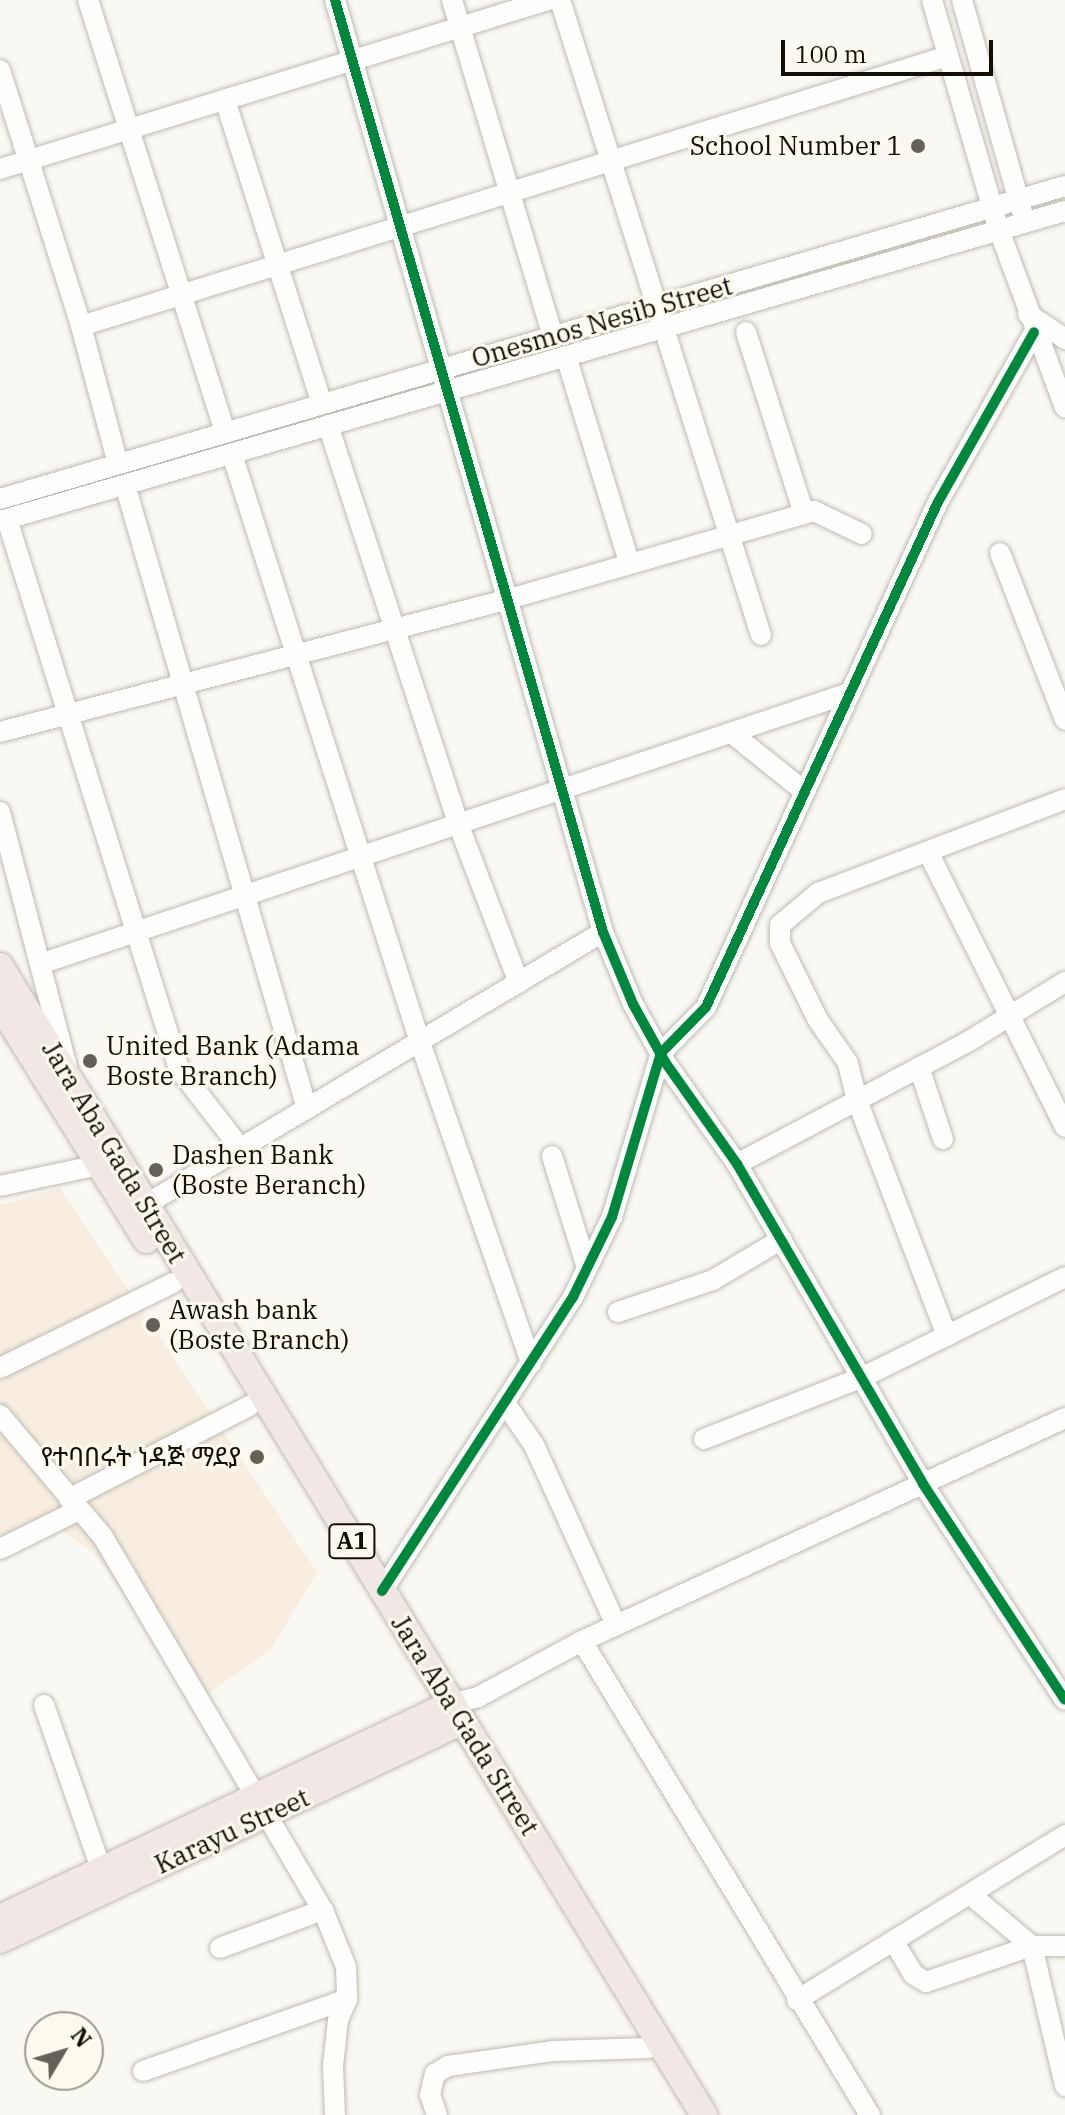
<!DOCTYPE html>
<html>
<head>
<meta charset="utf-8">
<style>
	body { margin:0 }
	#map { position:relative; width:1065px; height:2115px; overflow:hidden; background:#faf8f2; font-family:"IBM Plex Serif","Noto Sans Ethiopic",serif }
	div>[style] { position:absolute }
	.commercial>* { inset:0; background:#f7ede1 }
	.roads { filter:drop-shadow(0 0 2px #bebbb3) drop-shadow(0 0 2px #bebbb3) }
	.minor>* { height:20px; margin:-10px; padding:0 10px; transform-origin:10px; border-radius:10px; background:#fefefd }
	.major>* { height:26px; margin:-13px; padding:0 13px; transform-origin:13px; border-radius:13px; background:#f1e7e4 }
	.cycleway>* { height:10px; margin:-5px; padding:0 5px; transform-origin:5px; border-radius:5px; background:#00873e }
	.dots>* { width:22px; height:22px; translate:-50% -50%; box-sizing:border-box; border:4px solid #fef9ee; border-radius:50% }
	span { translate:-50% -50%; white-space:nowrap; text-align:center; line-height:1.15; -webkit-text-stroke:6px #fef9ee; paint-order:stroke }
	.shield-label span { padding:2px 6px; background:#fef9ee; border:2px solid; border-radius:6px; -webkit-text-stroke-width:0 }
	.shield-label { font-size:24px; color:#140f06; font-weight:700 }
	.poi-label { font-size:26px; color:#140f06 }
	.right { translate:-100% -50%; text-align:right }
	.left { translate:0 -50%; text-align:left }
	.street-label { font-size:26px; color:#140f06 }
	.north { position:absolute; left:24px; top:2011px; width:80px; height:80px; box-sizing:border-box; background:#fef9ee; border:2px solid #a09b91; border-radius:50%; rotate:52deg; font-size:22px; font-weight:700; line-height:32px; text-align:center; color:#140f06 }
	.north::after { content:''; display:block; margin:auto; width:28px; height:36px; background:#646159; clip-path:polygon(50% 0,100% 100%,50% 72%,0 100%) }
	.scale { position:absolute; left:781px; top:40px; width:212px; height:36px; box-sizing:border-box; border:4px solid #140f06; border-top:0; padding-left:10px; font-size:24px; line-height:28px; white-space:nowrap; color:#140f06; -webkit-text-stroke:6px #fef9ee; paint-order:stroke }
</style>
</head>
<body>
<div id="map">
	<div class="commercial">
		<i style="clip-path:polygon(60px 1188px,317px 1572px,272px 1648px,200px 1700px,94px 1553px,53px 1523px,0 1552px,0 1205px)"></i>
	</div>
	<div class="roads">
		<div class="minor">
			<i style="left:88px;top:0;width:454px;rotate:72.4deg"></i>
			<i style="left:335px;top:0;width:970px;rotate:73.96deg"></i>
			<i style="left:603px;top:932px;width:78px;rotate:67.4deg"></i>
			<i style="left:633px;top:1004px;width:66px;rotate:61.1deg"></i>
			<i style="left:665px;top:1062px;width:125px;rotate:54.8deg"></i>
			<i style="left:737px;top:1164px;width:370px;rotate:59.8deg"></i>
			<i style="left:923px;top:1484px;width:258px;rotate:56.7deg"></i>
			<i style="left:452px;top:0;width:351px;rotate:73.3deg"></i>
			<i style="left:560px;top:0;width:666px;rotate:72.44deg"></i>
			<i style="left:932px;top:0;width:240px;rotate:73.8deg"></i>
			<i style="left:999px;top:230px;width:189px;rotate:69.6deg"></i>
			<i style="left:962px;top:0;width:220px;rotate:74.2deg"></i>
			<i style="left:0;top:70px;width:269px;rotate:72.4deg"></i>
			<i style="left:81px;top:326px;width:143px;rotate:75deg"></i>
			<i style="left:225px;top:100px;width:319px;rotate:72.3deg"></i>
			<i style="left:0;top:169px;width:573px;rotate:-17.14deg"></i>
			<i style="left:1028px;top:314px;width:45px;rotate:34deg"></i>
			<i style="left:81px;top:326px;width:908px;rotate:-17.3deg"></i>
			<i style="left:746px;top:332px;width:191px;rotate:72.3deg"></i>
			<i style="left:566px;top:356px;width:215px;rotate:73deg"></i>
			<i style="left:328px;top:425px;width:422px;rotate:71.9deg"></i>
			<i style="left:459px;top:826px;width:168px;rotate:69.1deg"></i>
			<i style="left:232px;top:454px;width:617px;rotate:72.27deg"></i>
			<i style="left:420px;top:1042px;width:340px;rotate:70.9deg"></i>
			<i style="left:125px;top:485px;width:650px;rotate:73.74deg"></i>
			<i style="left:0;top:499px;width:1110px;rotate:-16.38deg"></i>
			<i style="left:7px;top:519px;width:576px;rotate:72.63deg"></i>
			<i style="left:179px;top:1069px;width:101px;rotate:52.2deg"></i>
			<i style="left:0;top:521px;width:1109px;rotate:-16.23deg"></i>
			<i style="left:1000px;top:553px;width:179px;rotate:68.7deg"></i>
			<i style="left:0;top:732px;width:526px;rotate:-14.64deg"></i>
			<i style="left:509px;top:599px;width:317px;rotate:-16.1deg"></i>
			<i style="left:814px;top:511px;width:53px;rotate:25.6deg"></i>
			<i style="left:734px;top:735px;width:90px;rotate:38.7deg"></i>
			<i style="left:0;top:812px;width:264px;rotate:75.3deg"></i>
			<i style="left:928px;top:852px;width:307px;rotate:63.5deg"></i>
			<i style="left:43px;top:963px;width:850px;rotate:-18.52deg"></i>
			<i style="left:919px;top:1067px;width:76px;rotate:71.6deg"></i>
			<i style="left:552px;top:1156px;width:117px;rotate:72.6deg"></i>
			<i style="left:737px;top:1164px;width:263px;rotate:-27.9deg"></i>
			<i style="left:969px;top:1041px;width:113px;rotate:-31.6deg"></i>
			<i style="left:0;top:1186px;width:101px;rotate:-12deg"></i>
			<i style="left:145px;top:1205px;width:533px;rotate:-30.8deg"></i>
			<i style="left:618px;top:1312px;width:100px;rotate:-18.6deg"></i>
			<i style="left:713px;top:1280px;width:80px;rotate:-30.7deg"></i>
			<i style="left:947px;top:1336px;width:253px;rotate:-110.9deg"></i>
			<i style="left:857px;top:1100px;width:38px;rotate:-104deg"></i>
			<i style="left:848px;top:1063px;width:52px;rotate:-124.9deg"></i>
			<i style="left:818px;top:1020px;width:86px;rotate:-116.3deg"></i>
			<i style="left:780px;top:943px;width:18px;rotate:-90deg"></i>
			<i style="left:780px;top:925px;width:50px;rotate:-40.1deg"></i>
			<i style="left:818px;top:893px;width:264px;rotate:-20.8deg"></i>
			<i style="left:0;top:1368px;width:193px;rotate:-26.2deg"></i>
			<i style="left:505px;top:1403px;width:51px;rotate:55.4deg"></i>
			<i style="left:534px;top:1445px;width:198px;rotate:65.5deg"></i>
			<i style="left:0;top:1415px;width:160px;rotate:49.8deg"></i>
			<i style="left:103px;top:1537px;width:433px;rotate:59.5deg"></i>
			<i style="left:323px;top:1910px;width:61px;rotate:68deg"></i>
			<i style="left:346px;top:1967px;width:32px;rotate:88deg"></i>
			<i style="left:347px;top:1999px;width:23px;rotate:113deg"></i>
			<i style="left:338px;top:2020px;width:46px;rotate:96.2deg"></i>
			<i style="left:333px;top:2066px;width:49px;rotate:87.7deg"></i>
			<i style="left:704px;top:1439px;width:171px;rotate:-21.3deg"></i>
			<i style="left:863px;top:1377px;width:225px;rotate:-26.3deg"></i>
			<i style="left:69px;top:1499px;width:203px;rotate:-27.3deg"></i>
			<i style="left:0;top:1549px;width:88px;rotate:-26.3deg"></i>
			<i style="left:382px;top:1591px;width:351px;rotate:-57deg"></i>
			<i style="left:573px;top:1297px;width:89px;rotate:-64deg"></i>
			<i style="left:612px;top:1217px;width:171px;rotate:-73.4deg"></i>
			<i style="left:661px;top:1053px;width:64px;rotate:-45.6deg"></i>
			<i style="left:706px;top:1007px;width:556px;rotate:-65.33deg"></i>
			<i style="left:938px;top:502px;width:195px;rotate:-60.5deg"></i>
			<i style="left:582px;top:1641px;width:555px;rotate:58.72deg"></i>
			<i style="left:453px;top:1703px;width:26px;rotate:-13deg"></i>
			<i style="left:478px;top:1697px;width:118px;rotate:-28.3deg"></i>
			<i style="left:582px;top:1641px;width:532px;rotate:-24.78deg"></i>
			<i style="left:44px;top:1705px;width:188px;rotate:70.8deg"></i>
			<i style="left:971px;top:1895px;width:80px;rotate:39.9deg"></i>
			<i style="left:1032px;top:1946px;width:33px"></i>
			<i style="left:894px;top:1942px;width:37px;rotate:59deg"></i>
			<i style="left:913px;top:1974px;width:15px;rotate:32deg"></i>
			<i style="left:926px;top:1982px;width:112px;rotate:-18.8deg"></i>
			<i style="left:1032px;top:1946px;width:144px;rotate:76.7deg"></i>
			<i style="left:220px;top:1948px;width:110px;rotate:-20.3deg"></i>
			<i style="left:797px;top:2000px;width:315px;rotate:-31.6deg"></i>
			<i style="left:143px;top:2071px;width:216px;rotate:-19.4deg"></i>
			<i style="left:437px;top:2115px;width:21px;rotate:-109deg"></i>
			<i style="left:430px;top:2095px;width:22px;rotate:-77deg"></i>
			<i style="left:435px;top:2074px;width:15px;rotate:-32deg"></i>
			<i style="left:448px;top:2066px;width:107px;rotate:-8.1deg"></i>
			<i style="left:554px;top:2051px;width:95px;rotate:-1.8deg"></i>
		</div>
		<div class="major">
			<i style="left:0;top:966px;width:1348px;rotate:58.5deg"></i>
			<i style="left:0;top:1005px;width:277px;rotate:58.1deg"></i>
			<i style="left:0;top:1918px;width:501px;rotate:-25.39deg"></i>
			<i style="left:0;top:1940px;width:512px;rotate:-25.31deg"></i>
		</div>
	</div>
	<div class="cycleway">
		<i style="left:335px;top:0;width:970px;rotate:73.96deg"></i>
		<i style="left:603px;top:932px;width:78px;rotate:67.4deg"></i>
		<i style="left:633px;top:1004px;width:66px;rotate:61.1deg"></i>
		<i style="left:665px;top:1062px;width:125px;rotate:54.8deg"></i>
		<i style="left:737px;top:1164px;width:370px;rotate:59.8deg"></i>
		<i style="left:923px;top:1484px;width:258px;rotate:56.7deg"></i>
		<i style="left:382px;top:1591px;width:351px;rotate:-57deg"></i>
		<i style="left:573px;top:1297px;width:89px;rotate:-64deg"></i>
		<i style="left:612px;top:1217px;width:171px;rotate:-73.4deg"></i>
		<i style="left:661px;top:1053px;width:64px;rotate:-45.6deg"></i>
		<i style="left:706px;top:1007px;width:556px;rotate:-65.33deg"></i>
		<i style="left:938px;top:502px;width:195px;rotate:-60.5deg"></i>
	</div>
	<div class="dots">
		<i style="left:918px;top:146px;background:#646159"></i>
		<i style="left:90px;top:1061px;background:#646159"></i>
		<i style="left:156px;top:1170px;background:#646159"></i>
		<i style="left:153px;top:1325px;background:#646159"></i>
		<i style="left:257px;top:1457px;background:#646159"></i>
	</div>
	<div class="shield-label">
		<span style="left:352px;top:1541px">A1</span>
	</div>
	<div class="poi-label">
		<span class="right" style="left:902px;top:146px">School Number 1</span>
		<span class="left" style="left:106px;top:1061px">United Bank (Adama<br>Boste Branch)</span>
		<span class="left" style="left:172px;top:1170px">Dashen Bank<br>(Boste Beranch)</span>
		<span class="left" style="left:169px;top:1325px">Awash bank<br>(Boste Branch)</span>
		<span class="right" style="left:241px;top:1457px">የተባበሩት ነዳጅ ማደያ</span>
	</div>
	<div class="street-label">
		<span style="left:602px;top:322px;rotate:-16deg">Onesmos Nesib Street</span>
		<span style="left:114px;top:1152px;rotate:59deg">Jara Aba Gada Street</span>
		<span style="left:465px;top:1725px;rotate:58deg">Jara Aba Gada Street</span>
		<span style="left:232px;top:1831px;rotate:-25deg">Karayu Street</span>
	</div>
	<div class="north">N</div>
	<div class="scale">100 m</div>
</div>
</body>
</html>
